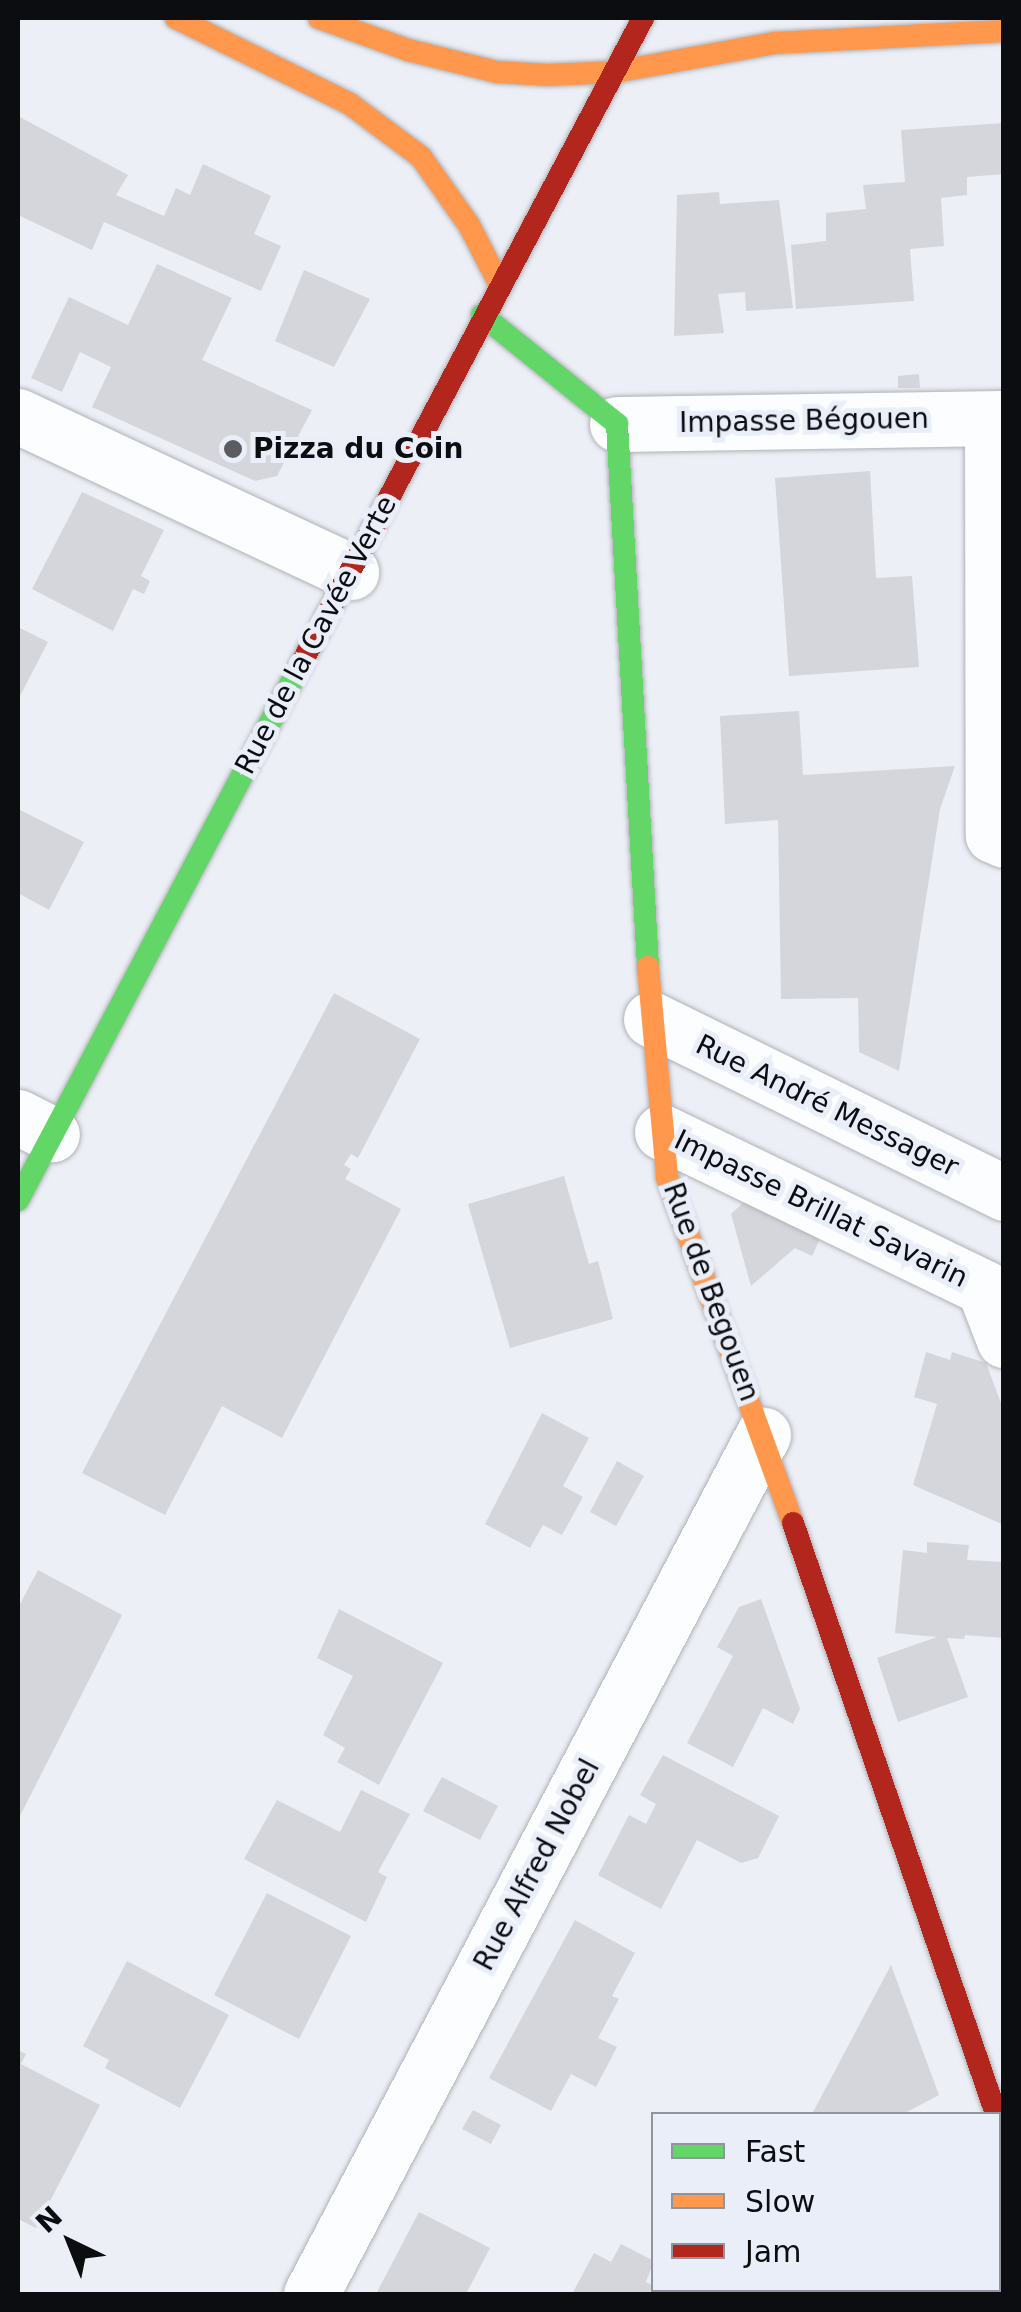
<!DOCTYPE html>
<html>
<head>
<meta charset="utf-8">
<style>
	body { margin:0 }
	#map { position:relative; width:1021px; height:2312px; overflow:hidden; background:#eceff6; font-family:"DejaVu Sans",sans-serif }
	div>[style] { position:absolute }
	.building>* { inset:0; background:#d4d6db }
	.roads { filter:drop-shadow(0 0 2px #b0b2b7) drop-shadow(0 0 2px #b0b2b7) }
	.street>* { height:55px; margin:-27.5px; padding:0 27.5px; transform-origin:27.5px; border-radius:27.5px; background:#fcfdfe }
	.fast>* { height:22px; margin:-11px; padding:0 11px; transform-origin:11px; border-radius:11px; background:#63d668 }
	.slow>* { height:22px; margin:-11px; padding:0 11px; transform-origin:11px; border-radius:11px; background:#ff974d }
	.jam>* { height:22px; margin:-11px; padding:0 11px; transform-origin:11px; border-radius:11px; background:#b3261e }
	.dots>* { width:28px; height:28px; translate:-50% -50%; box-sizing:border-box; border:5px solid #e9eef9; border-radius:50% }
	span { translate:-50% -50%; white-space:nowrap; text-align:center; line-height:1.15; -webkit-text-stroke:10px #e9eef9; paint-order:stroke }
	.street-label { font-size:28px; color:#0c0d11 }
	.poi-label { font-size:28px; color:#0c0d11; font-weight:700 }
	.left { translate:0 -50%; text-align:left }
	.frame { position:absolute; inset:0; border:20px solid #0c0d11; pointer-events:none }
	.legend { position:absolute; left:651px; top:2112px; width:350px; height:180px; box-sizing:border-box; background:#e9eef9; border:2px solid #91949c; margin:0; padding:12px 18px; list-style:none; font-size:30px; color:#0c0d11 }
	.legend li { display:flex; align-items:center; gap:20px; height:50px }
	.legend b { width:50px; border:2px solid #91949c }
	.north { position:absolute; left:20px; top:2192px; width:100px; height:100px; -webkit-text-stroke:8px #e9eef9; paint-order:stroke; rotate:317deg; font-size:28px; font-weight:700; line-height:40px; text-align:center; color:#0c0d11 }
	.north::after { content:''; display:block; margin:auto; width:35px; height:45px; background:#0c0d11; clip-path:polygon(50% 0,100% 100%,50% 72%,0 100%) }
</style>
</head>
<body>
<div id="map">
	<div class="building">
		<i style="clip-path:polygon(18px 116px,128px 175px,116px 195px,164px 216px,176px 188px,190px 195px,203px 164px,271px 196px,254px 234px,281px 246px,261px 291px,104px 222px,92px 250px,18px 215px)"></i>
		<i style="clip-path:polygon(1004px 123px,1004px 174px,967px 177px,967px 195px,941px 198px,944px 246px,910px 249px,914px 301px,796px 309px,791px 245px,826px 241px,826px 213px,866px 209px,863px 185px,905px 182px,901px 130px)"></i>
		<i style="clip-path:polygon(719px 192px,720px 204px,779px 200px,793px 308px,746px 311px,745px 292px,718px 294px,724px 333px,674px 336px,677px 195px)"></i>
		<i style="clip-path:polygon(157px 264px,232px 298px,202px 360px,312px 410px,277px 476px,255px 481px,92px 407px,111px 367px,80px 352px,62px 392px,31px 378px,69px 297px,128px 325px)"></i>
		<i style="clip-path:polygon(304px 270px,370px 299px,334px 367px,275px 341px)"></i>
		<i style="clip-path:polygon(919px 374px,920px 388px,898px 388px,898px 376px)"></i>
		<i style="clip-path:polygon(870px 471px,876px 578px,912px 576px,919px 667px,789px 676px,775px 478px)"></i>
		<i style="clip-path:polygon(82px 492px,164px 530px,141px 576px,150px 581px,144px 594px,133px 589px,113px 631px,32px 589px)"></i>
		<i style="clip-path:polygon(18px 627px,48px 642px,18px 700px)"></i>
		<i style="clip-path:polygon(799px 711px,803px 775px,955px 766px,940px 809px,899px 1071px,859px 1052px,858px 998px,781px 999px,778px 820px,725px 824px,720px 716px)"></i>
		<i style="clip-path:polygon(18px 809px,84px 842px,49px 910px,18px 893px)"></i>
		<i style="clip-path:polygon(334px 993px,420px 1039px,358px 1158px,351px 1154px,344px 1165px,351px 1169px,345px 1179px,401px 1209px,282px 1438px,222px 1406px,165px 1515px,82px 1473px)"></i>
		<i style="clip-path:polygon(564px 1176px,589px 1264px,598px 1261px,613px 1319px,510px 1348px,468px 1204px)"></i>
		<i style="clip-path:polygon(745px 1201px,820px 1239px,812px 1256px,795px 1248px,751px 1286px,731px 1214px)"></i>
		<i style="clip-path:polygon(926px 1352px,950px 1360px,952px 1352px,986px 1363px,1004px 1411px,1004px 1525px,913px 1485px,937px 1404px,914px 1397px)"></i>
		<i style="clip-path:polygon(542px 1413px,589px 1438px,563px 1486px,583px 1497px,562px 1535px,543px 1525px,530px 1548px,485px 1524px)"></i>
		<i style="clip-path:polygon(617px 1461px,644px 1476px,616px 1526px,590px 1512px)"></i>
		<i style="clip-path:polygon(927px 1542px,969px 1545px,967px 1560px,1004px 1562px,1004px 1638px,965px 1635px,964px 1639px,947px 1638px,968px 1697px,898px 1722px,877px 1658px,937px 1637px,895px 1633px,903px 1550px,927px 1553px)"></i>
		<i style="clip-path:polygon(38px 1570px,122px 1615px,18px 1820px,18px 1608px)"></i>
		<i style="clip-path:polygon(761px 1599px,800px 1709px,793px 1724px,763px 1708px,733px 1767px,687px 1743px,733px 1656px,717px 1647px,739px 1607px)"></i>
		<i style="clip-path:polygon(339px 1609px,443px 1663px,379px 1785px,337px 1762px,345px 1748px,323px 1735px,353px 1676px,317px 1658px)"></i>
		<i style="clip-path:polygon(663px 1755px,779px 1816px,758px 1858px,741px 1863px,697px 1840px,661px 1909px,598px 1875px,629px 1815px,646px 1824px,656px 1804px,640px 1795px)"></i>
		<i style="clip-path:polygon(442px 1777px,498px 1806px,480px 1840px,423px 1811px)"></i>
		<i style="clip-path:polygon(361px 1790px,410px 1814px,378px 1872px,387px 1877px,366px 1922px,244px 1859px,277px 1800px,340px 1832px)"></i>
		<i style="clip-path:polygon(267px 1893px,351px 1936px,299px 2039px,214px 1995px)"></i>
		<i style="clip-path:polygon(575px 1920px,635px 1953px,612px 1996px,619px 1999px,598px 2038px,617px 2047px,596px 2087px,571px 2074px,551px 2111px,489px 2078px)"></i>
		<i style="clip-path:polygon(127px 1961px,229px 2015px,180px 2108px,105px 2068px,109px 2060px,83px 2046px)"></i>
		<i style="clip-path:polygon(891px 1965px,939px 2095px,903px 2114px,812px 2114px)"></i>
		<i style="clip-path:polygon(18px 2050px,26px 2054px,21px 2064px,100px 2105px,36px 2228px,18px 2219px)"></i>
		<i style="clip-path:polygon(473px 2110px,501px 2125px,491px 2144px,462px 2129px)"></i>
		<i style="clip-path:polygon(419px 2212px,490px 2248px,466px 2294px,376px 2294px)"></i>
		<i style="clip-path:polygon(621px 2244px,654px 2261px,646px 2282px,669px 2294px,572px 2294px,594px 2253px,611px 2262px)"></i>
		<i style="clip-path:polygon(856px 2290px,889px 2294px,891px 2290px,944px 2290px,942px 2294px,853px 2294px)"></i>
	</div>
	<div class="roads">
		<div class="street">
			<i style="left:18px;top:416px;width:368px;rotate:25.1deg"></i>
			<i style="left:992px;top:419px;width:416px;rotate:89.9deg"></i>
			<i style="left:993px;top:835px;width:12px;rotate:24deg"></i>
			<i style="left:617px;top:424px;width:387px;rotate:-0.9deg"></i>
			<i style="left:651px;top:1019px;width:394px;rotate:26.2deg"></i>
			<i style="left:18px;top:1117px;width:38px;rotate:27deg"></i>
			<i style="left:662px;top:1132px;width:358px;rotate:25.8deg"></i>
			<i style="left:984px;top:1288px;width:56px;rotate:69deg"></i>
			<i style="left:311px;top:2294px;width:971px;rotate:-62.25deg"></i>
		</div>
		<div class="fast">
			<i style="left:482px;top:315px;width:174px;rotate:38.9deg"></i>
			<i style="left:617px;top:424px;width:544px;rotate:86.73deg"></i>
			<i style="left:18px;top:1200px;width:606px;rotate:-62.17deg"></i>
		</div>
		<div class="slow">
			<i style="left:176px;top:18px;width:194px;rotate:26.3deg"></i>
			<i style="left:350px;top:104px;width:89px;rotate:36.7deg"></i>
			<i style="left:421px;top:157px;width:83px;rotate:54.8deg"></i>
			<i style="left:469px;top:225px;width:65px;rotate:62.7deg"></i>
			<i style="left:319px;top:18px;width:95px;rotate:19.8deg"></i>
			<i style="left:408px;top:50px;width:92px;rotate:13.9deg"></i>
			<i style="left:497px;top:72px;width:51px;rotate:3.4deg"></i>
			<i style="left:548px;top:75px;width:67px;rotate:-2.6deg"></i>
			<i style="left:615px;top:72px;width:163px;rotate:-10.3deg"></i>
			<i style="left:775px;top:43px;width:229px;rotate:-3deg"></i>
			<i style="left:648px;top:967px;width:211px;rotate:84.8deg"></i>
			<i style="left:667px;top:1177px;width:368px;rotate:70deg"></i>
		</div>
		<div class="jam">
			<i style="left:301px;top:664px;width:731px;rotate:-62.1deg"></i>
			<i style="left:793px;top:1523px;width:625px;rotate:71.04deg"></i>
		</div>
	</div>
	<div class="dots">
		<i style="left:233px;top:449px;background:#5a5c61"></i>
	</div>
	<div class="street-label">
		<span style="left:804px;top:421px;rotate:-1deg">Impasse Bégouen</span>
		<span style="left:316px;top:635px;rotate:-62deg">Rue de la Cavée Verte</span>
		<span style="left:827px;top:1106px;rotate:26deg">Rue André Messager</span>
		<span style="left:821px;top:1209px;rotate:26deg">Impasse Brillat Savarin</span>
		<span style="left:711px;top:1292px;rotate:70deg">Rue de Begouen</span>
		<span style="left:537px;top:1865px;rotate:-62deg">Rue Alfred Nobel</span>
	</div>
	<div class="poi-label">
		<span class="left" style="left:253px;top:449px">Pizza du Coin</span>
	</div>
	<div class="frame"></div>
	<ul class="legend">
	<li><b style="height:12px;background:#63d668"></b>Fast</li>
	<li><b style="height:12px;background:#ff974d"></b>Slow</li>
	<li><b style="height:12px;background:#b3261e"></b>Jam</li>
	</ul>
	<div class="north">N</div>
</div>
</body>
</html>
